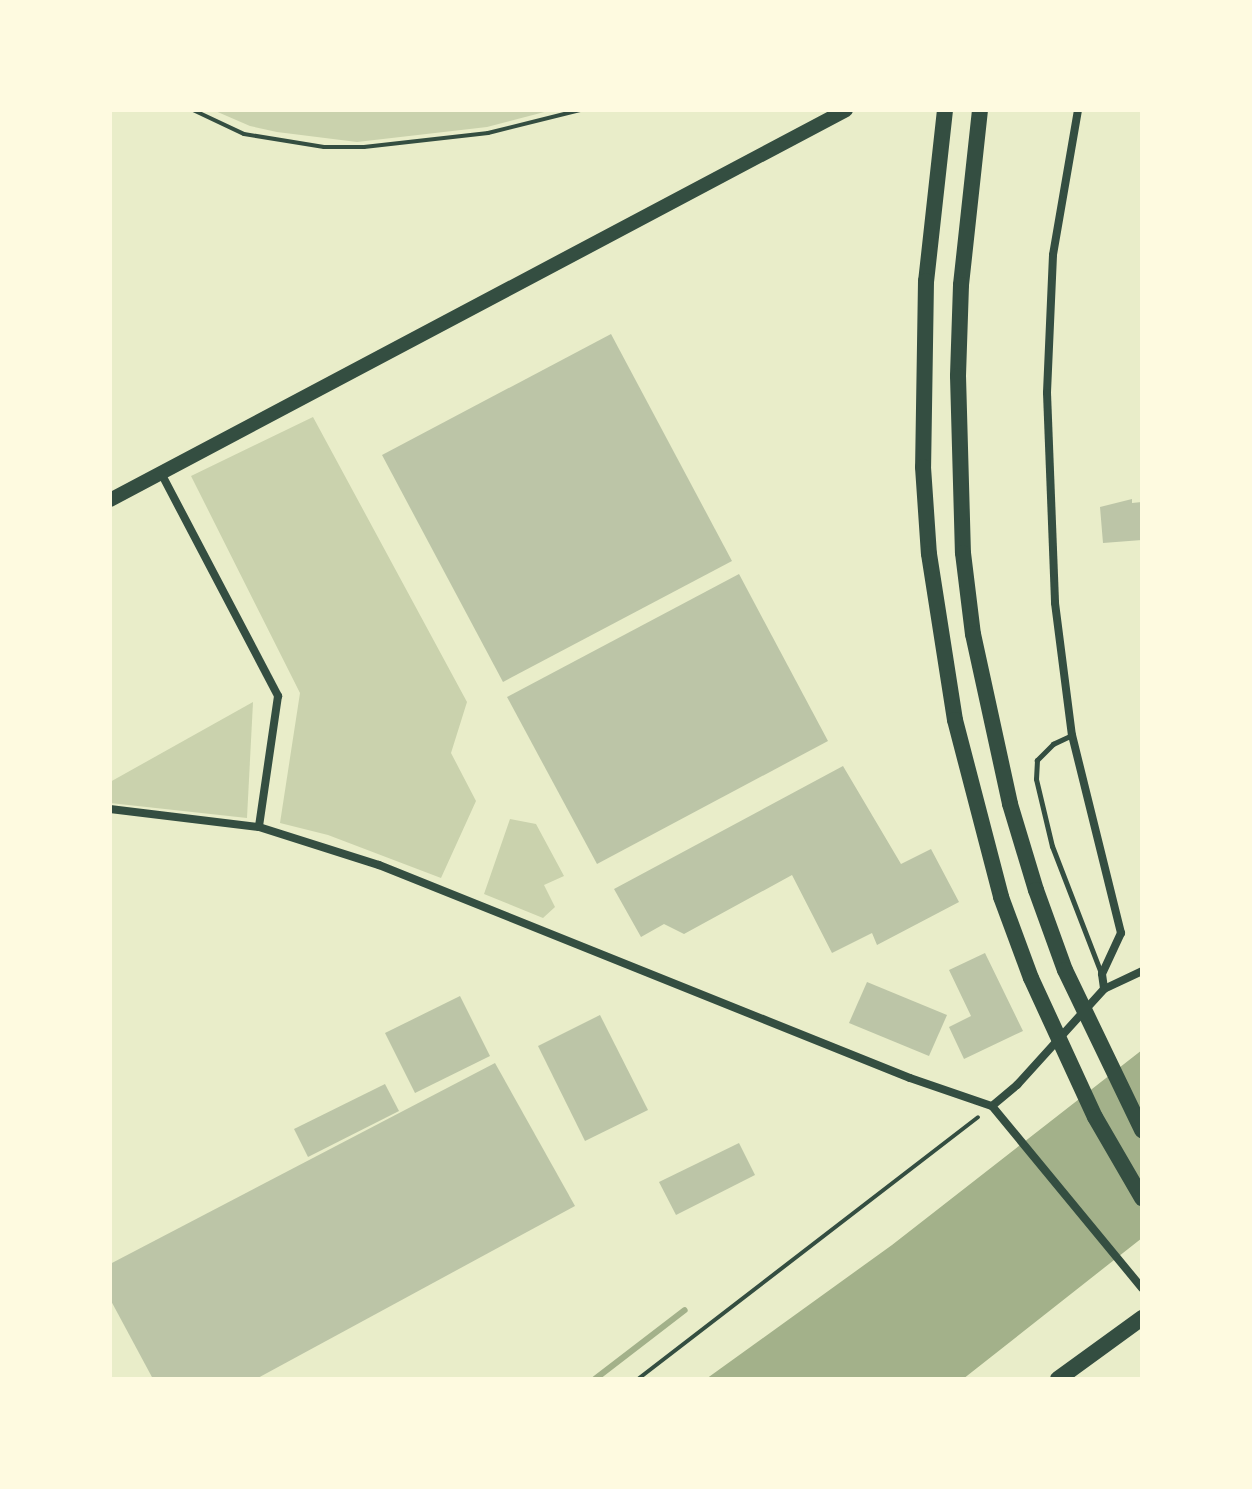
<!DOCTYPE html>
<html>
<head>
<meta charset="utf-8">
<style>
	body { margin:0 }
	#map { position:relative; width:1252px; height:1489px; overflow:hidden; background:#e9edc9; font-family:"Titillium Web",sans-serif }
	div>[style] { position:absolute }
	.green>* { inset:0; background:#cad2ad }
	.water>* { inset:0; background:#a3b18a }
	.stream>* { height:6px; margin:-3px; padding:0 3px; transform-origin:3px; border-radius:3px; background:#a3b18a }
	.building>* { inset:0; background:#bcc5a7 }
	.path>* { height:4px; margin:-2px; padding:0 2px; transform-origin:2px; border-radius:2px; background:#344e41 }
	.service>* { height:5px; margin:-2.5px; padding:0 2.5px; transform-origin:2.5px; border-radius:2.5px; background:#344e41 }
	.minor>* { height:8px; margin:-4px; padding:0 4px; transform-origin:4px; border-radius:4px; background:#344e41 }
	.secondary>* { height:14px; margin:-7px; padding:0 7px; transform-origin:7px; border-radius:7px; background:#344e41 }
	.trunk>* { height:16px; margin:-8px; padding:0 8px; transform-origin:8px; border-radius:8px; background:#344e41 }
	.motorway>* { height:16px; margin:-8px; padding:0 8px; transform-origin:8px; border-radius:8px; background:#344e41 }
	span { translate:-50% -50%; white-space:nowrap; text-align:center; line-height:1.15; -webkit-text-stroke:8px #fefae0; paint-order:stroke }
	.frame { position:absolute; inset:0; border:112px solid #fefae0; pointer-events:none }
</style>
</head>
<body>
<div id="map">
	<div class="green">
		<i style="clip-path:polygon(213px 110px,552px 110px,487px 127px,357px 142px,277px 132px,250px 126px)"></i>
		<i style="clip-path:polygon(313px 417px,467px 702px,451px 753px,476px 801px,441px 878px,328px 835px,280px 823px,300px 693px,191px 476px)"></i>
		<i style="clip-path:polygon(253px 702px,247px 818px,110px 803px,110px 782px)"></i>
		<i style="clip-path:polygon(510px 819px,536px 824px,564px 876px,544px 885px,555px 907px,543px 918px,484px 894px)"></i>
	</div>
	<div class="water">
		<i style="clip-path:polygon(1142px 1050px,1142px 1238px,963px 1379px,706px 1379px,892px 1245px)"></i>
	</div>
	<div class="stream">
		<i style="left:595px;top:1379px;width:113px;rotate:-37.5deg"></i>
	</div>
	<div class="building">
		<i style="clip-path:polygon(611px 334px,732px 561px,503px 682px,382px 455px)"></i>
		<i style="clip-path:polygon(1132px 499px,1132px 503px,1142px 502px,1142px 540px,1103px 543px,1100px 507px)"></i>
		<i style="clip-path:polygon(739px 574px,828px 741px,597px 864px,507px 697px)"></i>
		<i style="clip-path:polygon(843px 766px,901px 864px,931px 849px,959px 902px,877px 945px,872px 933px,832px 953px,792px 875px,684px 934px,664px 924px,641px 937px,614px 889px)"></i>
		<i style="clip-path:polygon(985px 953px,1023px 1031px,964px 1059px,949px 1027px,971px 1016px,949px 970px)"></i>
		<i style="clip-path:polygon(867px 982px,947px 1015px,929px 1056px,849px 1023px)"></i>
		<i style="clip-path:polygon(460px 996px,490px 1056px,415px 1093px,385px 1033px)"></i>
		<i style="clip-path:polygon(600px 1015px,648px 1110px,585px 1141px,538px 1046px)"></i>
		<i style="clip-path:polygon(495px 1063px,575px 1206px,256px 1379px,153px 1379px,110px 1299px,110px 1264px)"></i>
		<i style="clip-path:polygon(385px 1084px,399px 1111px,308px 1157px,294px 1129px)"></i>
		<i style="clip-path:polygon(739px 1143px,755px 1175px,676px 1215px,659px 1182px)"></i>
	</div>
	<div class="path">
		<i style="left:193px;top:110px;width:56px;rotate:25.2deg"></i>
		<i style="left:244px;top:134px;width:81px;rotate:9.2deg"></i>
		<i style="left:324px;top:147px;width:40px"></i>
		<i style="left:364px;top:147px;width:125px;rotate:-6.4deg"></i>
		<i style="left:488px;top:133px;width:95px;rotate:-14deg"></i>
		<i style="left:638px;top:1379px;width:429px;rotate:-37.6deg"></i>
	</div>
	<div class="service">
		<i style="left:1072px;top:735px;width:21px;rotate:155deg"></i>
		<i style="left:1053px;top:744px;width:23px;rotate:135deg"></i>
		<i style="left:1037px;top:760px;width:19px;rotate:93deg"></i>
		<i style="left:1036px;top:779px;width:69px;rotate:76.6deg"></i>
		<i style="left:1052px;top:846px;width:136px;rotate:68.9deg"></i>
	</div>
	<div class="minor">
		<i style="left:1078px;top:110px;width:147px;rotate:99.8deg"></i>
		<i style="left:1053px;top:255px;width:138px;rotate:92.5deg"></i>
		<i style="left:1047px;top:393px;width:210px;rotate:87.8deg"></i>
		<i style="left:1055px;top:603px;width:133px;rotate:82.7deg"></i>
		<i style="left:1072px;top:735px;width:204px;rotate:76.1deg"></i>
		<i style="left:1121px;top:933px;width:45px;rotate:114.9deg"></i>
		<i style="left:1102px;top:974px;width:15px;rotate:82deg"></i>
		<i style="left:161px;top:473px;width:252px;rotate:62.3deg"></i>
		<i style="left:278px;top:696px;width:132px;rotate:98.3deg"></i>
		<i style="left:110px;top:809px;width:150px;rotate:6.9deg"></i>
		<i style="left:259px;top:827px;width:126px;rotate:17.6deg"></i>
		<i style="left:379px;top:865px;width:572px;rotate:21.86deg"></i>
		<i style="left:910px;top:1078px;width:87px;rotate:18.9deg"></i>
		<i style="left:992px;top:1106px;width:236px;rotate:50.5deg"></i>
		<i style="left:992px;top:1106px;width:33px;rotate:-40deg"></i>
		<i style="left:1017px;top:1085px;width:130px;rotate:-47.8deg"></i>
		<i style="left:1104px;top:989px;width:42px;rotate:-25.3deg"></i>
	</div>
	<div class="secondary">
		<i style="left:110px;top:500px;width:833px;rotate:-27.92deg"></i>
	</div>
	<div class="trunk">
		<i style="left:1058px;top:1379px;width:104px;rotate:-36deg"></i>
	</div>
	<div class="motorway">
		<i style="left:945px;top:110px;width:172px;rotate:96.3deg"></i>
		<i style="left:926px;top:281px;width:186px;rotate:90.9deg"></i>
		<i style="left:923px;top:467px;width:87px;rotate:86.1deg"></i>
		<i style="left:929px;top:554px;width:168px;rotate:81.1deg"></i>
		<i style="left:955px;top:720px;width:183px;rotate:75.4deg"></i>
		<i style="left:1001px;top:897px;width:86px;rotate:69.7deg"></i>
		<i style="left:1031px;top:978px;width:153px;rotate:65.3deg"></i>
		<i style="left:1095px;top:1117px;width:94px;rotate:59.9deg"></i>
		<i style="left:980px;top:110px;width:176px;rotate:96.2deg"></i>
		<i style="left:961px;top:285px;width:91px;rotate:91.9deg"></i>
		<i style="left:958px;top:376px;width:177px;rotate:88.4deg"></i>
		<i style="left:963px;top:553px;width:82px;rotate:83deg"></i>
		<i style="left:973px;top:634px;width:174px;rotate:77.7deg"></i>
		<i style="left:1010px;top:804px;width:90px;rotate:73.2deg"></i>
		<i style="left:1036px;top:890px;width:85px;rotate:70.1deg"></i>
		<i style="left:1065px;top:970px;width:178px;rotate:64.3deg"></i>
	</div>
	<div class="frame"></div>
</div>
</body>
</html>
